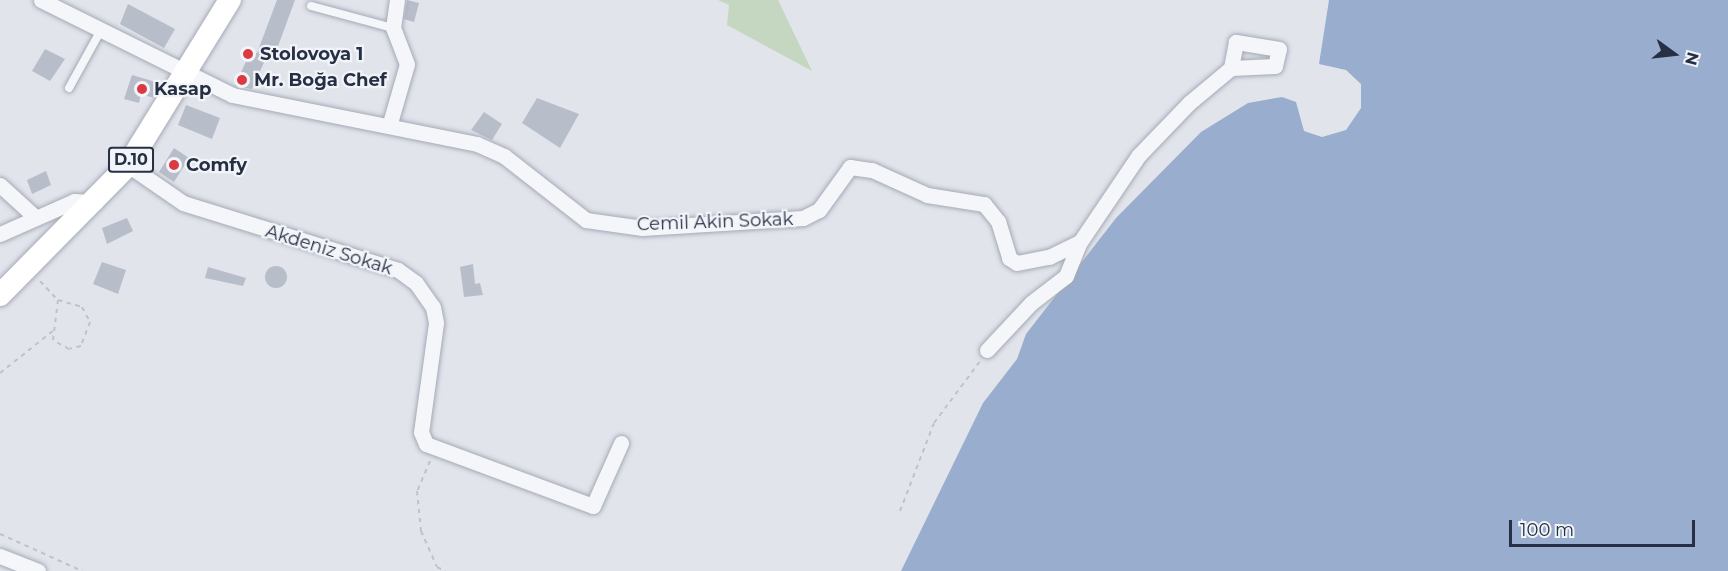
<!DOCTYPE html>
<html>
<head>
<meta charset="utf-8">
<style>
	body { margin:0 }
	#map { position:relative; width:1728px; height:571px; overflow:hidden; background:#e1e4eb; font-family:Montserrat,sans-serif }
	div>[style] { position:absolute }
	.green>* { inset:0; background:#c5d6c1 }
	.water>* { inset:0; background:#99aecf }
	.building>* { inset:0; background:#b8bdca }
	.round { border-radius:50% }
	.path>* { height:2px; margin-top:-1px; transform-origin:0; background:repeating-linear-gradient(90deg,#bfc2ca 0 4.5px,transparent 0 9px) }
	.roads { filter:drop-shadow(0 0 2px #a5aab6) drop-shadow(0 0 2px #a5aab6) }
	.service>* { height:8px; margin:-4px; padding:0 4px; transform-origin:4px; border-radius:4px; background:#f5f6f9 }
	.minor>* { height:15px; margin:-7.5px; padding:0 7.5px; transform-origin:7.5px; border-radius:7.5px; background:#f5f6f9 }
	.primary>* { height:22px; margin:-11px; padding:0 11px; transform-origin:11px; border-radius:11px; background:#fff }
	.dots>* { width:16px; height:16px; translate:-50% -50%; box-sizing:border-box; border:3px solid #f1f4f8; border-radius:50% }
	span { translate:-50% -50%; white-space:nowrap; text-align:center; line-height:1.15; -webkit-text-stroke:4.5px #f1f4f8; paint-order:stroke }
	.shield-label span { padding:2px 4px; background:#f1f4f8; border:2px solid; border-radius:4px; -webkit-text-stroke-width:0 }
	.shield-label { font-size:16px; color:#272f45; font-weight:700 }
	.poi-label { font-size:18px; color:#272f45; font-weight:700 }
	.left { translate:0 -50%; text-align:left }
	.street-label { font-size:18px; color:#272f45 }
	.north { position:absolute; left:1644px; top:24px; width:60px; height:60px; -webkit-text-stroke:4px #f1f4f8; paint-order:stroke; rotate:105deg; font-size:16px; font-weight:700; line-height:24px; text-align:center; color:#272f45 }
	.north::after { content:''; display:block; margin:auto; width:21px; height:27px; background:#272f45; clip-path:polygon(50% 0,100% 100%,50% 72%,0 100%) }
	.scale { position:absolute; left:1509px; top:520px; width:186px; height:27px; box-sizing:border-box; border:3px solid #272f45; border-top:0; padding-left:8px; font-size:18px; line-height:21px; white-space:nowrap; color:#272f45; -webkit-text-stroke:4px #f1f4f8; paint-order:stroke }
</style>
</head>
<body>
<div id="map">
	<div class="green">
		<i style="clip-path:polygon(718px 0,778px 0,812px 71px,727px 25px,729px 5px)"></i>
	</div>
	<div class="water">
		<i style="clip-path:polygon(1329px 0,1728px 0,1728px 571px,901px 571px,983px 403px,1017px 359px,1026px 334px,1116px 218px,1201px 132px,1248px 103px,1282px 97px,1296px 102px,1304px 131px,1322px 137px,1346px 130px,1361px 108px,1361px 84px,1346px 70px,1319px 64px)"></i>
	</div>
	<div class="building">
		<i style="clip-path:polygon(277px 0,295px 0,277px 49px,271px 47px,252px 89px,235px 86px,251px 50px,257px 53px)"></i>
		<i style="clip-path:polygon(407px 0,419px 3px,414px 22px,404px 19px)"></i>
		<i style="clip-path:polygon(128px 4px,175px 29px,164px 48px,120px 24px)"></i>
		<i style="clip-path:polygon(45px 49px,65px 59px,50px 81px,32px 71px)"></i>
		<i style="clip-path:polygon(132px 75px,159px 83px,154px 98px,141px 94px,139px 103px,124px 99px)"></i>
		<i style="clip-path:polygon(537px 98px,579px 114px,560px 148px,522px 123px)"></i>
		<i style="clip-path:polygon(186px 105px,220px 118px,212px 139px,178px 125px)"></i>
		<i style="clip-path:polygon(484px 112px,502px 124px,492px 140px,471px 130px)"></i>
		<i style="clip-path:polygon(174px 148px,189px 158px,174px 182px,159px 172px)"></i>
		<i style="clip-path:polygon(46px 171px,51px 185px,32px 194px,27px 180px)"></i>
		<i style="clip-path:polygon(127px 218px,133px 231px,107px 244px,102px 228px)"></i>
		<i style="clip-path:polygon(102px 262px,126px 270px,118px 294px,93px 284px)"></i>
		<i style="clip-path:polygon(473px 264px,475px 284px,480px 283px,483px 295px,464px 297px,460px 267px)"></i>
		<i class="round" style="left:265px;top:266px;width:22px;height:22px"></i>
		<i style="clip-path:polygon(208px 267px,246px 278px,243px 286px,205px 278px)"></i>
	</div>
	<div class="path">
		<i style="left:40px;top:281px;width:26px;rotate:47deg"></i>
		<i style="left:58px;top:300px;width:25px;rotate:16deg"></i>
		<i style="left:82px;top:307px;width:17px;rotate:62deg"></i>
		<i style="left:90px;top:322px;width:26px;rotate:111deg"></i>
		<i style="left:81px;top:346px;width:12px;rotate:166deg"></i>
		<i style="left:69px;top:349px;width:18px;rotate:-151deg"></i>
		<i style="left:53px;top:340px;width:40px;rotate:-82.9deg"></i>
		<i style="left:0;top:373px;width:69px;rotate:-38.5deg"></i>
		<i style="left:430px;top:461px;width:33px;rotate:113deg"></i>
		<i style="left:417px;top:491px;width:40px;rotate:84.3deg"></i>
		<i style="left:421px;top:531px;width:39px;rotate:66deg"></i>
		<i style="left:437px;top:567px;width:9px;rotate:27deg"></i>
		<i style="left:900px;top:511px;width:94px;rotate:-68.9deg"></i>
		<i style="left:934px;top:423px;width:79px;rotate:-53.3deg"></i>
		<i style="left:0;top:534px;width:90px;rotate:24.3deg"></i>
	</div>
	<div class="roads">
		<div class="service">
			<i style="left:311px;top:6px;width:85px;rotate:15deg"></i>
			<i style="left:69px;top:88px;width:66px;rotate:-61.1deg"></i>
		</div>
		<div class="minor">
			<i style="left:41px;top:0;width:213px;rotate:26.4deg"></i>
			<i style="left:232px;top:95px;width:250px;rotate:11.3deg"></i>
			<i style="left:477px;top:144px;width:30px;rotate:24deg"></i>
			<i style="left:504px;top:156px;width:104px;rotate:38deg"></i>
			<i style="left:586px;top:220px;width:57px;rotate:8.1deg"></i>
			<i style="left:642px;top:228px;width:161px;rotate:-3.6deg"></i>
			<i style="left:803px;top:218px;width:18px;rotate:-27deg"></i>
			<i style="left:819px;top:210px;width:53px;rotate:-54.2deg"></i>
			<i style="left:850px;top:167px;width:22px;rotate:8deg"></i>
			<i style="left:872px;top:170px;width:60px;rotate:24.4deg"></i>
			<i style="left:927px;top:195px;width:58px;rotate:9deg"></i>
			<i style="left:984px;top:204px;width:22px;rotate:51deg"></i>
			<i style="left:998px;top:221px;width:39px;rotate:73deg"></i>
			<i style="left:1009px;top:258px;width:9px;rotate:32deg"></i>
			<i style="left:1017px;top:263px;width:33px;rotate:-11deg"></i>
			<i style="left:1049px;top:257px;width:34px;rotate:-26deg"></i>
			<i style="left:1080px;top:242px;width:105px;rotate:-55.9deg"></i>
			<i style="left:1139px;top:155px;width:72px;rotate:-46.1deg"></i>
			<i style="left:1189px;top:103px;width:55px;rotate:-39.8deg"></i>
			<i style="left:1231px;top:68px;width:44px;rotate:-2.6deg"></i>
			<i style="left:1275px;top:66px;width:17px;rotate:-77deg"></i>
			<i style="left:1279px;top:49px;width:44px;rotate:-170.8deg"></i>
			<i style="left:1236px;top:42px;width:26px;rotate:101deg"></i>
			<i style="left:390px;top:123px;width:61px;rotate:-73.9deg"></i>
			<i style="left:407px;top:64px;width:39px;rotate:-111deg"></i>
			<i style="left:393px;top:28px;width:28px;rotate:-82deg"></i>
			<i style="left:128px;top:165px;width:67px;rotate:34.6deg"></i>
			<i style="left:183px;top:203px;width:225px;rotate:17.3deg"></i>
			<i style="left:398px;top:270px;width:22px;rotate:36deg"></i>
			<i style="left:416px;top:283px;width:29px;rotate:55deg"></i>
			<i style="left:433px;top:307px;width:16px;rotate:79deg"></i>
			<i style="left:436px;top:323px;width:110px;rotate:97.8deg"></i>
			<i style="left:421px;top:432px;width:13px;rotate:67deg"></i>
			<i style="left:426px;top:444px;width:178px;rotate:20.4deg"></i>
			<i style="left:593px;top:506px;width:69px;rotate:-66deg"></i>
			<i style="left:0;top:185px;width:46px;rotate:42.4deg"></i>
			<i style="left:0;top:234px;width:81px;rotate:-24deg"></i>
			<i style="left:74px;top:201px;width:22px;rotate:3deg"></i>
			<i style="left:987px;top:350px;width:64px;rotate:-46.9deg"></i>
			<i style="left:1031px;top:303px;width:44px;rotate:-37.6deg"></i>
			<i style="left:1066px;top:276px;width:37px;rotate:-68deg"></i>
			<i style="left:0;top:556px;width:41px;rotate:21.5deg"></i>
		</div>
		<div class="primary">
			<i style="left:0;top:295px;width:182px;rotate:-45.4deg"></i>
			<i style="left:128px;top:165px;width:194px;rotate:-58.3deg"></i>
		</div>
	</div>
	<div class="dots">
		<i style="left:248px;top:54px;background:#dc3a43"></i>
		<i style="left:242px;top:80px;background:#dc3a43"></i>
		<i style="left:142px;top:89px;background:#dc3a43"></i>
		<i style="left:174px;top:165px;background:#dc3a43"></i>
	</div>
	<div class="shield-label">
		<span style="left:131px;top:160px">D.10</span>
	</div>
	<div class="poi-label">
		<span class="left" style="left:260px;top:54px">Stolovoya 1</span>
		<span class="left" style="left:254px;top:80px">Mr. Boğa Chef</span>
		<span class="left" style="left:154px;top:89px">Kasap</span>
		<span class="left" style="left:186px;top:165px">Comfy</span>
	</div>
	<div class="street-label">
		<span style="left:715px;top:222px;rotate:-2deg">Cemil Akin Sokak</span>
		<span style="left:329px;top:250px;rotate:17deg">Akdeniz Sokak</span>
	</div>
	<div class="north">N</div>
	<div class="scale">100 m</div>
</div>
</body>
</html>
